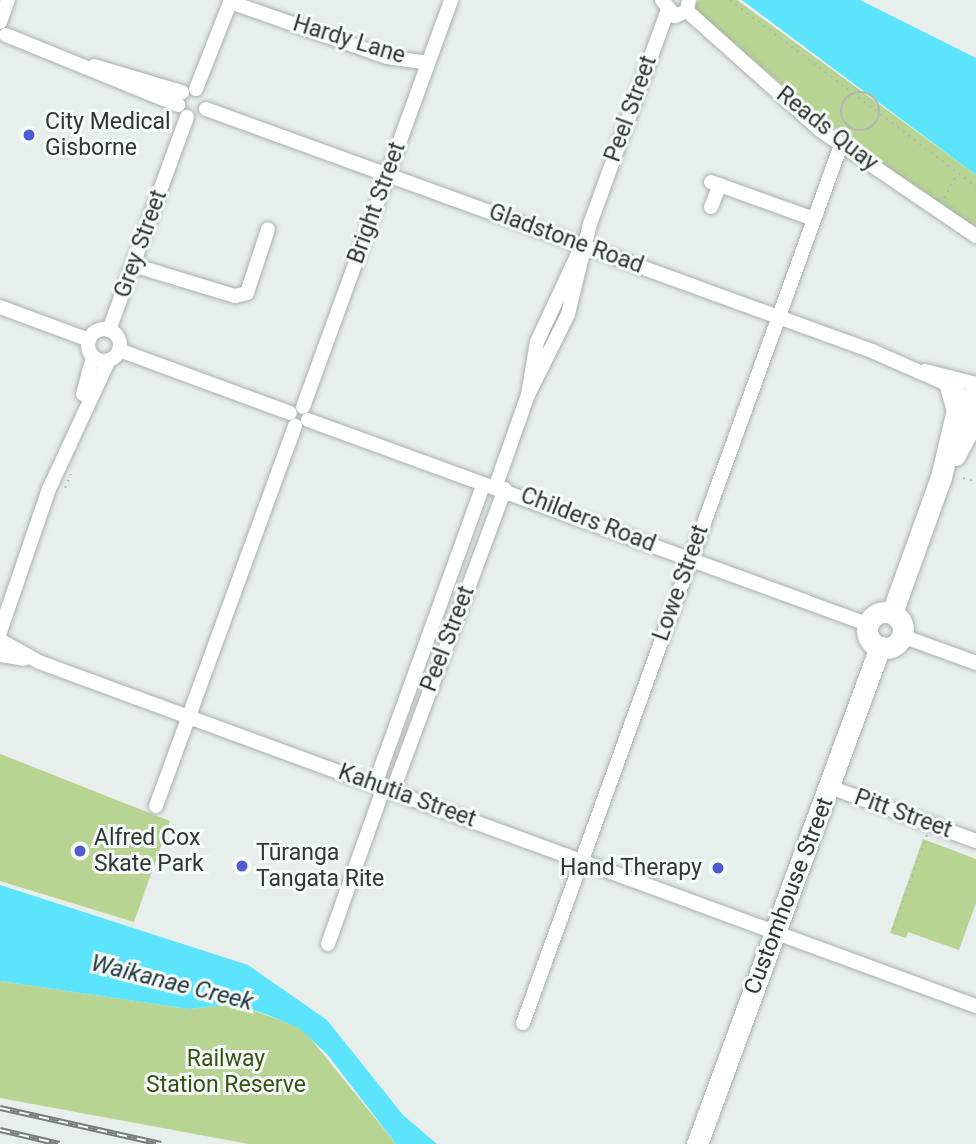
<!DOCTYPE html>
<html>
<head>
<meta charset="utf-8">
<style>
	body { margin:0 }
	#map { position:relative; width:976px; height:1144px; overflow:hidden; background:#e7eeeb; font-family:Roboto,sans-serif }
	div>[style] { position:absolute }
	.green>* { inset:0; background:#b7d493 }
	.water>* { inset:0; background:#5ce4fd }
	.path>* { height:2px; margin-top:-1px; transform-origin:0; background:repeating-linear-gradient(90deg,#b1b7b4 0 2px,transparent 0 7px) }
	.path>.ring { margin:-1px; padding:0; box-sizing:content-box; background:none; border:2px solid #b1b7b4; border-radius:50% }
	.roads { filter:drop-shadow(0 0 2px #aab0ad) drop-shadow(0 0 2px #aab0ad) }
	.minor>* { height:14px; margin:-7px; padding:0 7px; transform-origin:7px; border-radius:7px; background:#fff }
	.minor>.ring { margin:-7px; padding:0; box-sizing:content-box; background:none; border:14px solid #fff; border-radius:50% }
	.highway>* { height:21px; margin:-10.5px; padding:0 10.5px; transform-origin:10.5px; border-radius:10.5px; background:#fff }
	.highway>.ring { margin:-10.5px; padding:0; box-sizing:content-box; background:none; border:21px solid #fff; border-radius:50% }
	.rail>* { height:6px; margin-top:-3px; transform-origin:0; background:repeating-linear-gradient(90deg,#f5fbf9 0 10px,#787c7a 0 20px); box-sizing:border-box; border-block:2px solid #787c7a }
	.dots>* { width:19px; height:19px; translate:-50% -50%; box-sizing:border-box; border:4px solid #f5fbf9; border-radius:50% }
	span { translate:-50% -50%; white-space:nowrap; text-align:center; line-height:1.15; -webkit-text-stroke:6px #f5fbf9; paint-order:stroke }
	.street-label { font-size:23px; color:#333635 }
	.poi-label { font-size:23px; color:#333635 }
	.left { translate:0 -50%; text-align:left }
	.right { translate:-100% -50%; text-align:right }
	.park-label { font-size:23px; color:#3a5114 }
	.water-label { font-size:24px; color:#243b40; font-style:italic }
</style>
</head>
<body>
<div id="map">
	<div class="green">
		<i style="clip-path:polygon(699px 0,737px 0,976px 175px,976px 230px,842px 134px,692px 9px)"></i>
		<i style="clip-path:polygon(0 754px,170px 821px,134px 922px,0 881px)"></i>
		<i style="clip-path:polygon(923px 839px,976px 859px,976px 903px,959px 950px,908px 932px,906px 938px,890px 933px)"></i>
		<i style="clip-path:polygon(0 981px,189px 1009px,235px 1004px,302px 1028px,396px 1144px,249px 1144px,0 1098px)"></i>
	</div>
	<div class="water">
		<i style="clip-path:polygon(742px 0,860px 0,976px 58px,976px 175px)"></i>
		<i style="clip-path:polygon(0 885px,248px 965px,327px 1020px,403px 1115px,437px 1144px,396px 1144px,327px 1054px,299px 1028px,268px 1015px,235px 1004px,189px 1009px,0 981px)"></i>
	</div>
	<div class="path">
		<i style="left:730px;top:0;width:309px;rotate:37.2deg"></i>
		<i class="ring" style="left:841px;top:92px;width:36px;height:36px"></i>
		<i style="left:944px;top:198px;width:26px;rotate:-61deg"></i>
		<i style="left:963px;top:478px;width:14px;rotate:17deg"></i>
		<i style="left:65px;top:488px;width:15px;rotate:-67deg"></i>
		<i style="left:893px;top:929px;width:100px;rotate:-70.1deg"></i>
	</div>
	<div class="roads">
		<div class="minor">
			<i style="left:662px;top:0;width:21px;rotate:51deg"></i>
			<i style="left:675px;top:16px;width:13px;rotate:-23deg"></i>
			<i style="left:687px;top:11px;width:11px;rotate:-80deg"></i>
			<i style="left:230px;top:2px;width:166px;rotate:19.3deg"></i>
			<i style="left:387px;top:57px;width:41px;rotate:8.3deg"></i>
			<i style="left:687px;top:11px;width:178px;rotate:41.8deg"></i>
			<i style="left:820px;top:130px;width:189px;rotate:34.2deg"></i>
			<i style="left:0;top:22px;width:23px;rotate:-70deg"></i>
			<i style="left:6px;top:35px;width:186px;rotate:22.1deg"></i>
			<i style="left:94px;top:66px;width:92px;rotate:16.5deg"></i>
			<i style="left:196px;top:89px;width:96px;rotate:-68.5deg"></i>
			<i style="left:206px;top:109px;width:709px;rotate:19.97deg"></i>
			<i style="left:872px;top:351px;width:94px;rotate:23.8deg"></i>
			<i style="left:711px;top:182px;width:109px;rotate:19.8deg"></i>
			<i style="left:711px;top:207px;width:24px;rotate:-68deg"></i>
			<i style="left:133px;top:265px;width:107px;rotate:16.9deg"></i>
			<i style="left:235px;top:296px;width:12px;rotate:-14deg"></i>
			<i style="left:247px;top:293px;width:67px;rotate:-71.8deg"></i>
			<i style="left:0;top:307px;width:95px;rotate:20.3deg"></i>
			<i class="ring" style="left:88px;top:329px;width:18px;height:18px"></i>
			<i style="left:109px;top:330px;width:227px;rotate:-69.9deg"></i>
			<i style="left:119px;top:350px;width:182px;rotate:20.2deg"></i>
			<i style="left:925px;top:371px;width:53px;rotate:14.3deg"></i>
			<i style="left:83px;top:394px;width:39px;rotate:-75deg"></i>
			<i style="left:528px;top:395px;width:90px;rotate:-63.7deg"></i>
			<i style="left:568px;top:314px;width:93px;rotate:-76.3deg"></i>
			<i style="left:590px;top:224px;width:225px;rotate:-70deg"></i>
			<i style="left:303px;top:407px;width:433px;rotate:-70deg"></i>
			<i style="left:308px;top:420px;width:595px;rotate:20.05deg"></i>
			<i style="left:495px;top:488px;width:99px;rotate:-70.5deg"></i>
			<i style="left:528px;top:395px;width:54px;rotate:-80.4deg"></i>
			<i style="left:537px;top:342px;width:105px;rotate:-65.1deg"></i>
			<i style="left:0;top:632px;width:151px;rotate:-71.1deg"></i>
			<i style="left:49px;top:489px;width:142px;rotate:-65.1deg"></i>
			<i style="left:902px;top:636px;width:79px;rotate:20deg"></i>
			<i style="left:0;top:640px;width:45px;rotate:29.4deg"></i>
			<i style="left:39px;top:662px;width:998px;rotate:20.16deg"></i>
			<i style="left:0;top:655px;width:24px;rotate:9deg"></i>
			<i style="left:375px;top:784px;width:317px;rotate:-70.1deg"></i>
			<i style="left:830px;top:787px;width:156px;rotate:20.3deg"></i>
			<i style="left:393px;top:790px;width:321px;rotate:-69.6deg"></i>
			<i style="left:156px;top:806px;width:405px;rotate:-69.9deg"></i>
			<i style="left:328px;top:944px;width:167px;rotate:-70.4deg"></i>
			<i style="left:523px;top:1023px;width:934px;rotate:-70.09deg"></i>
		</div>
		<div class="highway">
			<i style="left:950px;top:386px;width:25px;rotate:74deg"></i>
			<i style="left:955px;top:455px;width:45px;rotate:-62.3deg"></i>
			<i class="ring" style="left:867px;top:612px;width:15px;height:15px"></i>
			<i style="left:892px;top:613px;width:145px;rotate:-70.2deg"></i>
			<i style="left:941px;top:477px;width:69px;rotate:-76.6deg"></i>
			<i style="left:957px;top:410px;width:25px;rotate:-42deg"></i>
			<i style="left:697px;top:1144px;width:530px;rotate:-69.79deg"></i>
		</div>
	</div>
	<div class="rail">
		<i style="left:0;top:1108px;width:165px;rotate:12.6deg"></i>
		<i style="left:0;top:1130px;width:61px;rotate:13.3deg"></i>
	</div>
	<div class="dots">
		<i style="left:29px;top:135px;background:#515ad0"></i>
		<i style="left:80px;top:851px;background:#515ad0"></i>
		<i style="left:242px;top:866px;background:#515ad0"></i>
		<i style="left:718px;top:868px;background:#515ad0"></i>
	</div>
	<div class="street-label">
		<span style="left:349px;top:40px;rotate:17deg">Hardy Lane</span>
		<span style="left:631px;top:109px;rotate:-70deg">Peel Street</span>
		<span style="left:827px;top:129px;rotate:38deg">Reads Quay</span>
		<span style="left:377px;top:203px;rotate:-70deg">Bright Street</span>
		<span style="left:566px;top:239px;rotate:20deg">Gladstone Road</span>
		<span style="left:141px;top:244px;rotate:-70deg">Grey Street</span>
		<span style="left:588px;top:520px;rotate:21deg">Childers Road</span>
		<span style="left:681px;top:583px;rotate:-70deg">Lowe Street</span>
		<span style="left:448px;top:639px;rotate:-69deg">Peel Street</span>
		<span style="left:407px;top:796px;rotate:20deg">Kahutia Street</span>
		<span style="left:903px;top:814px;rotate:20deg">Pitt Street</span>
		<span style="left:789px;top:896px;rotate:-69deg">Customhouse Street</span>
	</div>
	<div class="poi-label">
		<span class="left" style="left:45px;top:135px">City Medical<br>Gisborne</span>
		<span class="left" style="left:94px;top:851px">Alfred Cox<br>Skate Park</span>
		<span class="left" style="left:256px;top:866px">Tūranga<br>Tangata Rite</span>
		<span class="right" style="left:702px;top:868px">Hand Therapy</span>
	</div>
	<div class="park-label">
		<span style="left:226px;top:1072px">Railway<br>Station Reserve</span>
	</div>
	<div class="water-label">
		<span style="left:172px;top:983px;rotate:14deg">Waikanae Creek</span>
	</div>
</div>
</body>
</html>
